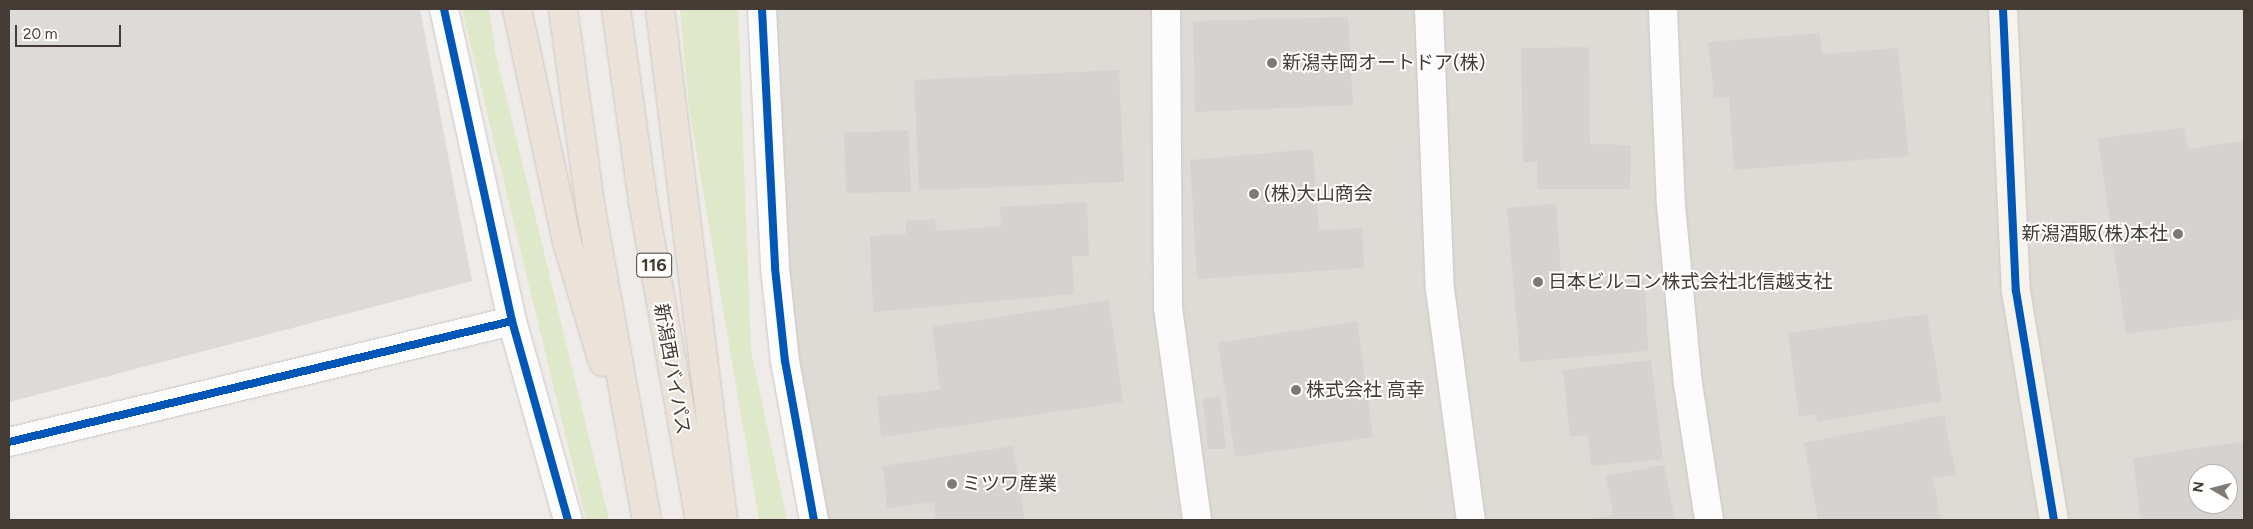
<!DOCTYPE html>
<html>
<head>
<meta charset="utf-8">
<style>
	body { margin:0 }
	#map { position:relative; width:2253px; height:529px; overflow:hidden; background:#eeebe8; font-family:Figtree,"Noto Sans JP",sans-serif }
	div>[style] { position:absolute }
	.industrial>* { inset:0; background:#dedad6 }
	.green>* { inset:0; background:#dfe8c8 }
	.parking>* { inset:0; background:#dddbd8 }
	.building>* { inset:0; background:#d6d2cf }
	.roads { filter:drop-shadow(0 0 1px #cbc7c4) drop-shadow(0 0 1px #cbc7c4) }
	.street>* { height:28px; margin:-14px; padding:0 14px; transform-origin:14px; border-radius:14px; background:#fcfcfc }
	.secondary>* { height:28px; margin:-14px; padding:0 14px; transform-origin:14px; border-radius:14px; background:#f6f3ed }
	.highway>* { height:28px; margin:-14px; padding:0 14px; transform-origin:14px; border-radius:14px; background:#ebe2d9 }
	.cycleway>* { height:8px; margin:-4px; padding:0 4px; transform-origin:4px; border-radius:4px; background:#0057b8 }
	.dots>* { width:14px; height:14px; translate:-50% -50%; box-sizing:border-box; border:2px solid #fff; border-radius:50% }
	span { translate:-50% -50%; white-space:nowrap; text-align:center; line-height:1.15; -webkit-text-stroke:4px #fff; paint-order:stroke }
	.shield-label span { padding:1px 4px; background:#fff; border:1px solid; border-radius:4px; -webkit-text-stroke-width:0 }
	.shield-label { font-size:18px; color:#443c34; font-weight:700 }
	.poi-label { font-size:19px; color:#443c34 }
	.left { translate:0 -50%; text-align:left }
	.right { translate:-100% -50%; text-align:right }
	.street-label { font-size:19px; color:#443c34 }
	.frame { position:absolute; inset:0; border:10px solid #443c34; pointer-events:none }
	.north { position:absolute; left:2188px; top:464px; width:50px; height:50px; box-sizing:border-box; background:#fff; border:1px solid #b4b1ae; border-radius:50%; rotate:278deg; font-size:14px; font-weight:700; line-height:20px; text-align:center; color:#443c34 }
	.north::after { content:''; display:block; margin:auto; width:18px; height:22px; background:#807973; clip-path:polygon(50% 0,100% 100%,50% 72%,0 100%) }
	.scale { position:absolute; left:15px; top:25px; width:106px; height:22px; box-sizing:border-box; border:2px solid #443c34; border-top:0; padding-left:6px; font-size:15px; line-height:18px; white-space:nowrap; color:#443c34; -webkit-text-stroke:4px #fff; paint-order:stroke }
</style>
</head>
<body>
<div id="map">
	<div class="industrial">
		<i style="clip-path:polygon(evenodd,768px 9px,2244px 9px,2244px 520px,815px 520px,801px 461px,768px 9px,2198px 474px,2228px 474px,2228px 504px,2198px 504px,2198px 474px)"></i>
	</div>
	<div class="green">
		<i style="clip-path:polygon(462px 9px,489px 9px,495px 51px,609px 520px,586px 520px)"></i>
		<i style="clip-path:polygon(680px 9px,738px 9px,751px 351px,787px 520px,759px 520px,689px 108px)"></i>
	</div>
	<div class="parking">
		<i style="clip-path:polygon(9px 9px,420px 9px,472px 281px,9px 402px)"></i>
	</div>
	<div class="building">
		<i style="clip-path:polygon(1348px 17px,1353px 105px,1195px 112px,1193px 21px)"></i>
		<i style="clip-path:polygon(1820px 33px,1822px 54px,1898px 48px,1909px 156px,1734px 170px,1729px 97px,1714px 98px,1708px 42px)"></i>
		<i style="clip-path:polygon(1589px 47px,1590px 144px,1631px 145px,1630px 189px,1537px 189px,1537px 162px,1523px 162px,1521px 48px)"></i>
		<i style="clip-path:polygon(1119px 70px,1124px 182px,919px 190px,914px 80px)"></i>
		<i style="clip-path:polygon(2184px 128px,2188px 149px,2244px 141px,2244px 319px,2126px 334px,2098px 138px)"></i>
		<i style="clip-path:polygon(908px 130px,911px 192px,846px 193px,844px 133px)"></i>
		<i style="clip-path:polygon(1313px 149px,1319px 230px,1362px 228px,1364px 268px,1197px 279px,1190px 160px)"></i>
		<i style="clip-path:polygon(1087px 202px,1089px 256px,1072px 256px,1074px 294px,873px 312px,870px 236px,906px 234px,906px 221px,935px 219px,936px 231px,1001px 226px,1000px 207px)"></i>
		<i style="clip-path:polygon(1556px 204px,1562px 284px,1645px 279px,1648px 351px,1520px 362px,1507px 208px)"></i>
		<i style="clip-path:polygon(1109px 300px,1123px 402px,881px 437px,877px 397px,940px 390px,932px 327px)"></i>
		<i style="clip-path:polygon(1927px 314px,1942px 401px,1817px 422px,1816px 415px,1799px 416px,1788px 333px)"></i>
		<i style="clip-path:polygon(1357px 321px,1373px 437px,1235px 457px,1218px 343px)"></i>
		<i style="clip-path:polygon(1651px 360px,1663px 459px,1591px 466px,1588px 435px,1570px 436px,1563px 370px)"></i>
		<i style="clip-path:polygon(1220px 397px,1226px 449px,1208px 449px,1203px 399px)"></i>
		<i style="clip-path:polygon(1944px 415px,1956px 474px,1933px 478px,1941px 520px,1818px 520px,1804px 443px)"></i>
		<i style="clip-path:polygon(evenodd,2244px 441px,2244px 520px,2141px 520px,2133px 458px,2244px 441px,2198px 474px,2228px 474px,2228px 504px,2198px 504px,2198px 474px)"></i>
		<i style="clip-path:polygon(1013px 446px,1025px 520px,936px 520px,934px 502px,887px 508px,883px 466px)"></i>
		<i style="clip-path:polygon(1664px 465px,1675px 520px,1587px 520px,1613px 515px,1606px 476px)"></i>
	</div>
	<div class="roads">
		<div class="street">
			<i style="left:444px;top:9px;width:319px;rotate:77.7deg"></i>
			<i style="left:512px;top:321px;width:207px;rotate:74.3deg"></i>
			<i style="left:762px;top:9px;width:259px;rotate:87.1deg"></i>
			<i style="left:775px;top:268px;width:94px;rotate:83.9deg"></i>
			<i style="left:785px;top:361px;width:162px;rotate:79.7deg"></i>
			<i style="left:1166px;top:9px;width:299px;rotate:89.6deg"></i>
			<i style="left:1168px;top:308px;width:214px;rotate:82.2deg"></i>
			<i style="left:1429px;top:9px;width:280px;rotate:87.8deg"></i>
			<i style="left:1440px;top:289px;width:233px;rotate:82.4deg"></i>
			<i style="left:1663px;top:9px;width:196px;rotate:87.7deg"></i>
			<i style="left:1671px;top:205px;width:180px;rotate:84.6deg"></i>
			<i style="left:1688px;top:384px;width:138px;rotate:81.2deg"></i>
			<i style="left:9px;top:442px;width:517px;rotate:-13.53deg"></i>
		</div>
		<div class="secondary">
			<i style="left:2003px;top:9px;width:282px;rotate:87.4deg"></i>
			<i style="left:2016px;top:291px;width:232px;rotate:80.6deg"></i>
		</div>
		<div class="highway">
			<i style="left:517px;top:9px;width:238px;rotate:77.9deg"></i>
			<i style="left:567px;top:242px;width:125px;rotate:73.3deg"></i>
			<i style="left:563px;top:9px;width:203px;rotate:82.1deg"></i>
			<i style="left:591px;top:210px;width:315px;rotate:79.8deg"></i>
			<i style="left:616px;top:9px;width:194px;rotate:82deg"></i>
			<i style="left:643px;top:201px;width:324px;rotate:79.9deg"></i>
			<i style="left:660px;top:9px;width:515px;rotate:82.97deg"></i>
		</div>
	</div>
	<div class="cycleway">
		<i style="left:444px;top:9px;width:319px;rotate:77.7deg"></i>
		<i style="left:512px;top:321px;width:207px;rotate:74.3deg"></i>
		<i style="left:762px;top:9px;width:259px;rotate:87.1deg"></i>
		<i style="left:775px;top:268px;width:94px;rotate:83.9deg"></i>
		<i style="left:785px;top:361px;width:162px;rotate:79.7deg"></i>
		<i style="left:2003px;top:9px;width:282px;rotate:87.4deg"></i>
		<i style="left:2016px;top:291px;width:232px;rotate:80.6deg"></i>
		<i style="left:9px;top:442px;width:517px;rotate:-13.53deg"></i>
	</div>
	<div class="dots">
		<i style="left:1272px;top:63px;background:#807973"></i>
		<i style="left:1254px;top:194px;background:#807973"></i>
		<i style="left:2178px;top:234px;background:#807973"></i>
		<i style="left:1538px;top:282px;background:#807973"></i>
		<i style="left:1296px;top:390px;background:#807973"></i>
		<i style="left:952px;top:484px;background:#807973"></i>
	</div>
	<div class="shield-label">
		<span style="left:654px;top:265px">116</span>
	</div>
	<div class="poi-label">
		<span class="left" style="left:1282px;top:63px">新潟寺岡オートドア(株)</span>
		<span class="left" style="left:1264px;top:194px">(株)大山商会</span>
		<span class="right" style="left:2168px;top:234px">新潟酒販(株)本社</span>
		<span class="left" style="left:1548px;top:282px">日本ビルコン株式会社北信越支社</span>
		<span class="left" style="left:1306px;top:390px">株式会社 高幸</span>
		<span class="left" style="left:962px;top:484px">ミツワ産業</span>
	</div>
	<div class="street-label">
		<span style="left:672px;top:369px;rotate:80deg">新潟西バイパス</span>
	</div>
	<div class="frame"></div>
	<div class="north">N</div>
	<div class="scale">20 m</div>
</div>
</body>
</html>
